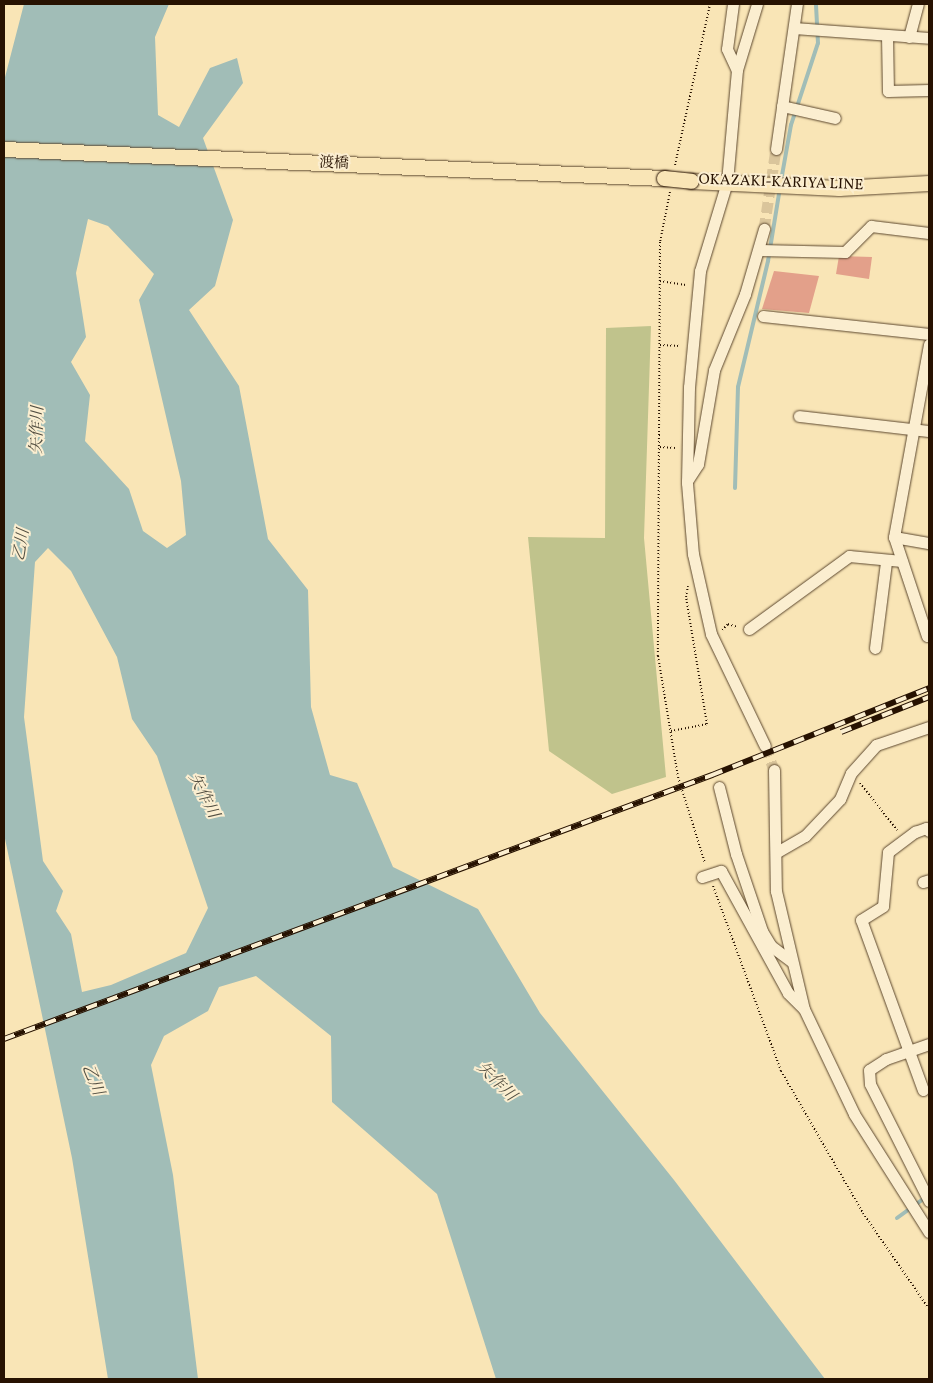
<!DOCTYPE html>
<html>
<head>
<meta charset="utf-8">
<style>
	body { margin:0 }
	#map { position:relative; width:933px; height:1383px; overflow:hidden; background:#f9e5b6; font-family:Vollkorn,"Noto Serif JP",serif }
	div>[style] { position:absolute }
	.green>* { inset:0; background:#c0c38c }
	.water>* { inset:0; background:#a1bdb7 }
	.stream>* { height:4px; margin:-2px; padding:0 2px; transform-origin:2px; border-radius:2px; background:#a1bdb7 }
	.building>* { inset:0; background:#e3a08a }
	.minor-tunnel>* { height:11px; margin-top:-5.5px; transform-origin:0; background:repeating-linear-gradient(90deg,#dac59b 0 11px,transparent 0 16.5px) }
	.path>* { height:2px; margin-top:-1px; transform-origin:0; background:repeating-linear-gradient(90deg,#271201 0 1px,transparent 0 3.5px) }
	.roads { filter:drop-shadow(0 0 1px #5c472e) drop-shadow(0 0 1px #5c472e) }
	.minor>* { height:11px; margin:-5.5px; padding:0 5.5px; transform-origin:5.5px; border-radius:5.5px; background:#fbeed0 }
	.major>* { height:15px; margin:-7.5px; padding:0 7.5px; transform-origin:7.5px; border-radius:7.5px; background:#f9e5b6 }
	.rail>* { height:5.5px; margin-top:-2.75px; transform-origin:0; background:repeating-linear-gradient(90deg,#fbeed0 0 11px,#271201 0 22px); box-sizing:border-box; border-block:1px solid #271201 }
	.bridges { filter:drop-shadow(0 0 1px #271201) drop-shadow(0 0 1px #271201) }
	.major-bridge>* { height:15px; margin:-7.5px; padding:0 7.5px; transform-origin:7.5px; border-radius:7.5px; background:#f9e5b6 }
	span { translate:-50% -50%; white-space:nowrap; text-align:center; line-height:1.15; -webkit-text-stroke:4px #fbeed0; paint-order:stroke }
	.street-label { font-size:15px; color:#271201 }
	.water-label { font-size:16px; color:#524e41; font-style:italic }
	.frame { position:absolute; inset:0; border:5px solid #271201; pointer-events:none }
</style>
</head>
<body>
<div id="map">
	<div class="green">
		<i style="clip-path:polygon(651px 326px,644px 538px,666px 777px,612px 794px,549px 751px,528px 537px,605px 538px,606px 328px)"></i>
	</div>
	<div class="water">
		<i style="clip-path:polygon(evenodd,24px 4px,169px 4px,155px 37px,158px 115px,179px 127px,210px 68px,237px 58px,243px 83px,203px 138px,233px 220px,215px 286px,189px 310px,239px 386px,268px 539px,308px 590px,311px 707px,330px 775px,357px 783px,393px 867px,478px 909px,540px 1013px,674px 1180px,825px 1379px,496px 1379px,437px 1194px,332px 1102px,331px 1036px,256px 976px,219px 987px,208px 1011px,164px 1036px,151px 1065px,173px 1175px,198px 1379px,108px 1379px,72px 1158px,4px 834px,4px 81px,24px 4px,88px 219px,108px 226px,154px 274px,139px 300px,181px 481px,186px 535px,167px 548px,143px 531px,129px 489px,85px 441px,90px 395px,71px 362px,86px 337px,76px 273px,88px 219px,24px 4px,48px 548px,71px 571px,117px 657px,132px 719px,157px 756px,208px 908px,186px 953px,111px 985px,82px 992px,71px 934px,56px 911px,63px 891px,43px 861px,24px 717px,35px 562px,48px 548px)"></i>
	</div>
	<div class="stream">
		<i style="left:781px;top:181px;width:57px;rotate:-79.9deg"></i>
		<i style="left:791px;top:125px;width:86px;rotate:-71.8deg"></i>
		<i style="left:818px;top:43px;width:39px;rotate:-93deg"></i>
		<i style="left:735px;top:488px;width:101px;rotate:-88.3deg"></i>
		<i style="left:738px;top:387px;width:130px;rotate:-76.6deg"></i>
		<i style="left:768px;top:261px;width:74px;rotate:-80.7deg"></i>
		<i style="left:897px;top:1218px;width:34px;rotate:-36deg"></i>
	</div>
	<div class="building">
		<i style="clip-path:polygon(839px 256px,872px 257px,869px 279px,836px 274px)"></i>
		<i style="clip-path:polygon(774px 271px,819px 276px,809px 313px,762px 309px)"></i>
	</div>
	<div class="minor-tunnel">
		<i style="left:764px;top:229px;width:81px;rotate:-81.5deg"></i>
		<i style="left:765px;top:746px;width:26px;rotate:69deg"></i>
	</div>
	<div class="path">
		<i style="left:675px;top:165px;width:165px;rotate:-77.7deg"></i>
		<i style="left:670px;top:192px;width:51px;rotate:101.3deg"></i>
		<i style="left:660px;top:242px;width:414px;rotate:90.3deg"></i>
		<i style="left:658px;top:656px;width:123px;rotate:80.6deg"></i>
		<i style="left:678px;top:777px;width:90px;rotate:72.6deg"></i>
		<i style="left:660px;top:281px;width:26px;rotate:9deg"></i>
		<i style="left:660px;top:345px;width:21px;rotate:3deg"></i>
		<i style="left:660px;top:447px;width:15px;rotate:4deg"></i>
		<i style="left:722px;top:630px;width:8px;rotate:-45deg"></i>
		<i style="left:728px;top:624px;width:9px;rotate:18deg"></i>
		<i style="left:671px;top:731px;width:37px;rotate:-11deg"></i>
		<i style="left:707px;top:724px;width:129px;rotate:-99.4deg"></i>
		<i style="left:686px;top:597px;width:11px;rotate:-80deg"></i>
		<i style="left:860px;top:783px;width:60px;rotate:51.8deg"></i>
		<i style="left:713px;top:886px;width:197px;rotate:69.8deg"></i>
		<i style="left:781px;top:1071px;width:164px;rotate:60deg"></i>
		<i style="left:863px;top:1213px;width:116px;rotate:55.5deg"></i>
	</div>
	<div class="roads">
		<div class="minor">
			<i style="left:733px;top:4px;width:45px;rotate:97.6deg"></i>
			<i style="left:727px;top:49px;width:23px;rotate:65deg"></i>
			<i style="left:757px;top:4px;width:69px;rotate:106.9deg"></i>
			<i style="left:737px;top:70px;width:112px;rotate:95.1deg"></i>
			<i style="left:727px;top:182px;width:93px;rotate:106.9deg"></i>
			<i style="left:700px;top:271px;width:117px;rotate:95.4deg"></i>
			<i style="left:689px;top:387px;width:96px;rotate:91.2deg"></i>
			<i style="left:687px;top:483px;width:71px;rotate:85.2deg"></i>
			<i style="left:693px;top:554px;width:82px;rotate:77.3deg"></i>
			<i style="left:711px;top:634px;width:124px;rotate:64.3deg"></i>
			<i style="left:794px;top:28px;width:135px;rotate:4.2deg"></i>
			<i style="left:887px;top:35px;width:56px;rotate:89deg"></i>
			<i style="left:888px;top:91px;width:41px;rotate:-1.4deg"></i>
			<i style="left:909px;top:37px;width:34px;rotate:-75deg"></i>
			<i style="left:782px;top:106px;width:54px;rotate:12.8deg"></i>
			<i style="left:776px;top:149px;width:147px;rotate:-81.8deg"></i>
			<i style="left:760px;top:250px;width:85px;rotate:1.3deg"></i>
			<i style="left:845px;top:252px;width:37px;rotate:-45deg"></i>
			<i style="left:871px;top:226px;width:58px;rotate:6.9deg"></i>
			<i style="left:763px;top:316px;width:167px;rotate:6.2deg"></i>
			<i style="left:799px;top:416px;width:131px;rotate:6.6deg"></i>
			<i style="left:687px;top:481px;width:20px;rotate:-57deg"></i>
			<i style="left:698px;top:464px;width:95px;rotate:-80.3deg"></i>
			<i style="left:714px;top:370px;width:82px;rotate:-67.8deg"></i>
			<i style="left:745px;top:294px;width:68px;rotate:-73.7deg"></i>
			<i style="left:894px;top:537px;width:36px;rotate:10deg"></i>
			<i style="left:749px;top:629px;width:124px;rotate:-36.1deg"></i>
			<i style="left:849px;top:556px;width:53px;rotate:5.4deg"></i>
			<i style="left:927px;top:636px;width:104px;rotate:-108.4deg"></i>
			<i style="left:894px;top:537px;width:196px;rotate:-79.7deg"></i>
			<i style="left:875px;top:648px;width:87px;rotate:-82.7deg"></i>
			<i style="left:774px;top:770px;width:121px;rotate:89.1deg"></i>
			<i style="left:776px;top:891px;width:121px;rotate:76.7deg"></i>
			<i style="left:804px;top:1009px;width:116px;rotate:64.5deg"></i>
			<i style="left:854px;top:1114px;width:140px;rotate:57.6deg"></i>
			<i style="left:719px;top:787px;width:69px;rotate:75.8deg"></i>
			<i style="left:736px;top:854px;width:81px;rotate:71.3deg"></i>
			<i style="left:762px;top:931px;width:17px;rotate:59deg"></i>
			<i style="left:771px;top:946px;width:26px;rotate:37deg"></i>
			<i style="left:777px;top:852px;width:32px;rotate:-30deg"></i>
			<i style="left:805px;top:836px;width:51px;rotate:-46.6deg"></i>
			<i style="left:840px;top:799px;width:28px;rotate:-67deg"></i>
			<i style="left:851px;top:773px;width:38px;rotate:-48deg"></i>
			<i style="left:876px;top:745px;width:56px;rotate:-18.8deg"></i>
			<i style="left:702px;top:877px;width:20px;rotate:-18deg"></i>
			<i style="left:721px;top:871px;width:139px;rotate:61.2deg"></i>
			<i style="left:788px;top:993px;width:21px;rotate:45deg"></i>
			<i style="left:923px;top:882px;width:6px;rotate:-18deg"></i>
			<i style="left:929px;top:1044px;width:46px;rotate:160.8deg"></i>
			<i style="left:886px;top:1059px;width:20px;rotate:147deg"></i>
			<i style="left:869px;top:1070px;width:14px;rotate:86deg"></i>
			<i style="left:870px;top:1084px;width:131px;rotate:63.2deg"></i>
			<i style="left:923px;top:1090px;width:181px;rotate:-110deg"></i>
			<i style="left:861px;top:920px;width:26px;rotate:-32deg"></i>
			<i style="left:883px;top:906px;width:54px;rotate:-84.7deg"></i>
			<i style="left:888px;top:852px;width:34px;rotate:-37deg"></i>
			<i style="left:915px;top:832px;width:12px;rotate:-20deg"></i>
			<i style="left:926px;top:828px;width:4px;rotate:45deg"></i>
		</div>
		<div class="major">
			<i style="left:4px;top:149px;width:661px;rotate:2.52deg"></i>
			<i style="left:691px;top:181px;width:148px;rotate:2.7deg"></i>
			<i style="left:839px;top:188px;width:90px;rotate:-3.2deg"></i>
		</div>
	</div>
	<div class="rail">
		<i style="left:841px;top:732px;width:95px;rotate:-21.7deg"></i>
		<i style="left:4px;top:1039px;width:756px;rotate:-20.45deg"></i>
		<i style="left:712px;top:775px;width:234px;rotate:-21.8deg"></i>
	</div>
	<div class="bridges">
		<div class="major-bridge">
			<i style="left:664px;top:178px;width:27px;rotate:6deg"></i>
		</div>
	</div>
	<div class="street-label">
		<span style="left:334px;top:164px;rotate:2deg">渡橋</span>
		<span style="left:781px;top:183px;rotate:2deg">OKAZAKI-KARIYA LINE</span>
	</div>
	<div class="water-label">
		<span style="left:38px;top:430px;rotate:-88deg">矢作川</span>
		<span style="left:22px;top:545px;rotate:-81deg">乙川</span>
		<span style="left:203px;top:796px;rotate:63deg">矢作川</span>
		<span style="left:92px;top:1080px;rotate:67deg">乙川</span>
		<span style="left:496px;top:1082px;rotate:45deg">矢作川</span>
	</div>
	<div class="frame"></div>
</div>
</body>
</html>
